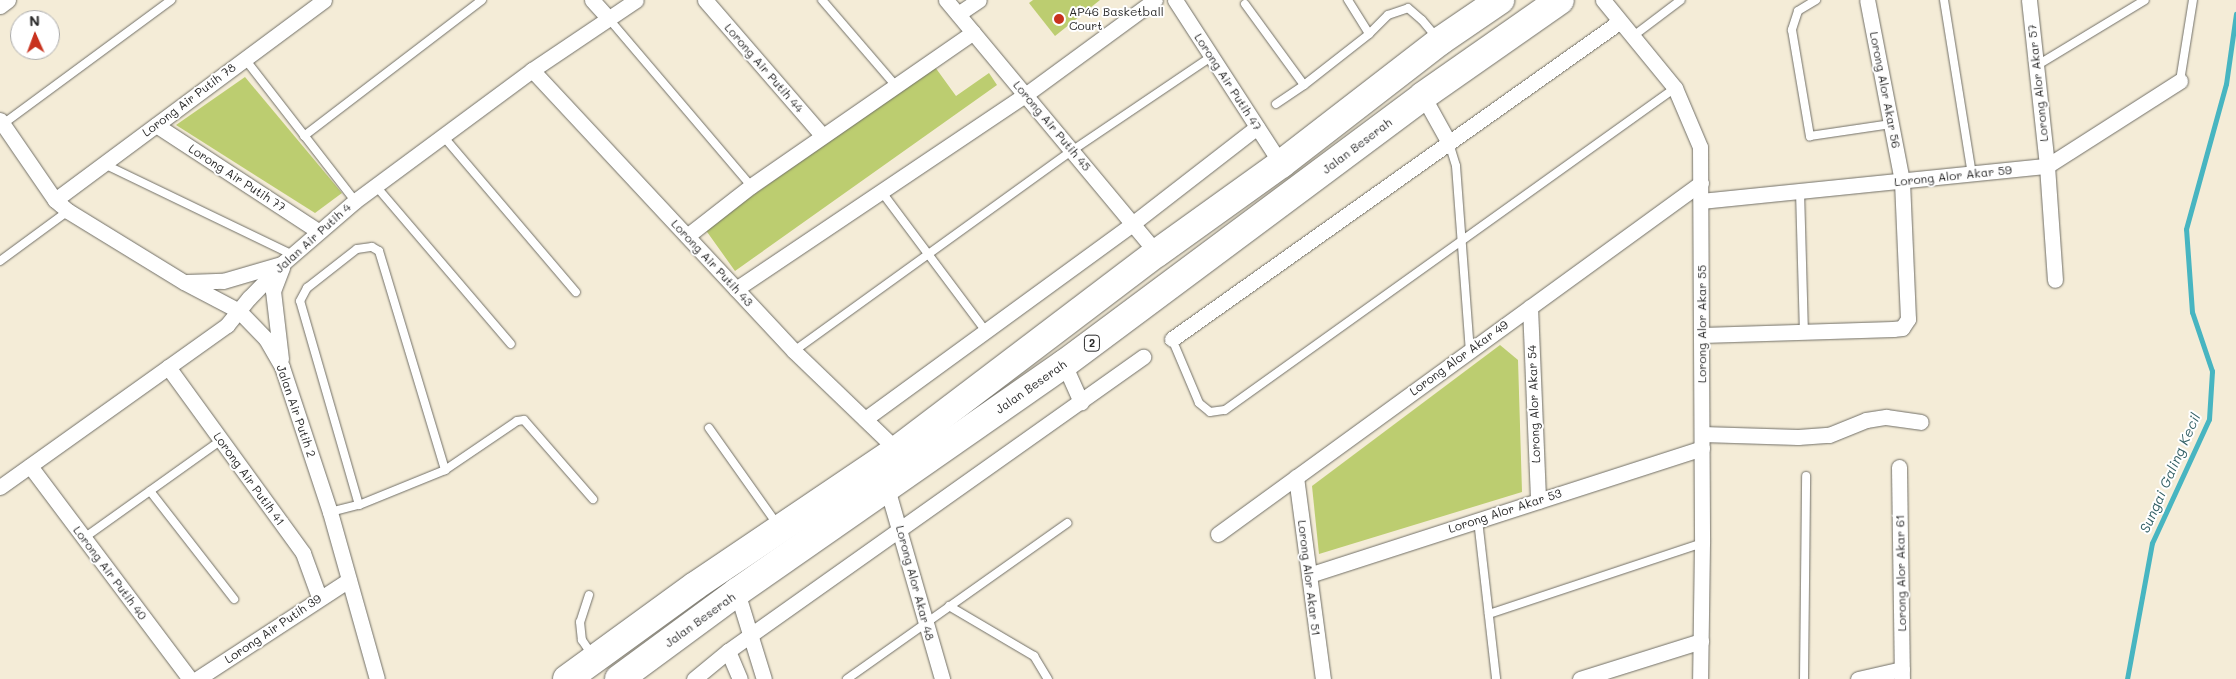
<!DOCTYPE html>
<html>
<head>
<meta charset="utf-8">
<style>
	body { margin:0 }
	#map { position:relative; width:2236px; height:679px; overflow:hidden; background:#f4ecd7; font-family:Mali,sans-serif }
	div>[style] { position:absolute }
	.green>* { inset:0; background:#bccd70 }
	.stream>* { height:5px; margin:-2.5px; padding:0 2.5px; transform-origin:2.5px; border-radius:2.5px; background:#47b5c1 }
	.roads { filter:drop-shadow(0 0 1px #716f67) drop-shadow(0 0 1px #716f67) }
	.lane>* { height:8px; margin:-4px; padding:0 4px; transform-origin:4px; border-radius:4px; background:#fff }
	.street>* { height:15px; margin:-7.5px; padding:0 7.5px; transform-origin:7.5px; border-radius:7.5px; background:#fff }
	.highway>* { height:28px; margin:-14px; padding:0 14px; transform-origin:14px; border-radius:14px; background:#fff }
	.dots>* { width:14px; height:14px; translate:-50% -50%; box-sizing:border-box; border:2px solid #fff; border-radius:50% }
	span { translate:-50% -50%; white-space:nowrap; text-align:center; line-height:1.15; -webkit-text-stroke:4px #fff; paint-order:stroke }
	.shield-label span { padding:1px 4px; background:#fff; border:1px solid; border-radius:4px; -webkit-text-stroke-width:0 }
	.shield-label { font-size:11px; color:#2b2b2b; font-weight:700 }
	.poi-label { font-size:12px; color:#2b2b2b }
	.left { translate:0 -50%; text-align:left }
	.street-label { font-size:12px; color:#2b2b2b }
	.water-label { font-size:14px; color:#366267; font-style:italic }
	.north { position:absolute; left:10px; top:10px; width:50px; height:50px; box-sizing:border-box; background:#fff; border:1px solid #aaa; border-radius:50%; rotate:358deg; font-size:14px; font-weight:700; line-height:20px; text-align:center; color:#2b2b2b }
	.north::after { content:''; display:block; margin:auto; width:18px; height:22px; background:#c8321e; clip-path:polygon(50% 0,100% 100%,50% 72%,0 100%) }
</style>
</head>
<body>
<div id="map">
	<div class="green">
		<i style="clip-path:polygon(1033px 0,1100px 0,1055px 36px,1029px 3px)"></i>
		<i style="clip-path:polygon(935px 67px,956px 96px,989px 73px,997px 85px,735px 271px,705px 229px)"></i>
		<i style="clip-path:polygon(245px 77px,342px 193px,315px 213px,176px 125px)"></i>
		<i style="clip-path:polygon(1500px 345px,1518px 360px,1522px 492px,1319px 554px,1312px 486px)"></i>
	</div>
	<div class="stream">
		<i style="left:2127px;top:679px;width:138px;rotate:-79.6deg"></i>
		<i style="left:2152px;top:543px;width:136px;rotate:-65.3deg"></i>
		<i style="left:2209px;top:419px;width:48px;rotate:-86.4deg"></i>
		<i style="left:2212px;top:371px;width:62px;rotate:-108.7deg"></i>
		<i style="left:2192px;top:312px;width:83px;rotate:-94.1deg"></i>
		<i style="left:2186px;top:229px;width:150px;rotate:-74.6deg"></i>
		<i style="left:2226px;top:84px;width:71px;rotate:-81.9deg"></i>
	</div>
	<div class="roads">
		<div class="lane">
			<i style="left:822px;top:0;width:112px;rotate:49.3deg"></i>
			<i style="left:1348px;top:0;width:40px;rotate:58deg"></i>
			<i style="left:1369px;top:34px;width:27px;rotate:-45deg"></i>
			<i style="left:1388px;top:15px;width:21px;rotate:-19deg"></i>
			<i style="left:1408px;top:8px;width:18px;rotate:41deg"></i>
			<i style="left:1422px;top:20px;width:25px;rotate:50deg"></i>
			<i style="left:1816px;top:0;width:21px;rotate:149deg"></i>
			<i style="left:1798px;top:11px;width:20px;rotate:108deg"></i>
			<i style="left:1792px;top:30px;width:108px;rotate:80.4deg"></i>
			<i style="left:1810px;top:136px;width:82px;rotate:-8.4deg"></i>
			<i style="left:1944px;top:0;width:176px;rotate:80.9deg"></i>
			<i style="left:1245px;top:4px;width:100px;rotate:53.9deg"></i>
			<i style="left:1304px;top:85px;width:83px;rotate:-38.1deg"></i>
			<i style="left:609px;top:19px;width:219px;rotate:49.6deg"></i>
			<i style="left:1632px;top:37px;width:61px;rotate:-37.1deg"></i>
			<i style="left:245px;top:59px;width:180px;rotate:52.2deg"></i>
			<i style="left:2036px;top:66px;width:127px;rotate:-31.2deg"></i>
			<i style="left:2180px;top:81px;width:82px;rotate:-80.9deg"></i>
			<i style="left:1276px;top:104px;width:34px;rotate:-34deg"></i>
			<i style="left:3px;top:124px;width:209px;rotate:-36.4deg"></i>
			<i style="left:304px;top:136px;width:224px;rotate:-37.4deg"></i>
			<i style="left:443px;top:136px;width:205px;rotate:49.6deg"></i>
			<i style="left:1449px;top:143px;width:24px;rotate:73deg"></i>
			<i style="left:1456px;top:166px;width:186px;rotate:85.7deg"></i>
			<i style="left:104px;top:164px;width:210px;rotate:25.7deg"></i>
			<i style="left:375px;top:185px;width:209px;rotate:49.5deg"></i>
			<i style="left:881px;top:191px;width:174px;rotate:53.2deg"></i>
			<i style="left:1800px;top:191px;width:142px;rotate:88.4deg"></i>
			<i style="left:0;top:261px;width:84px;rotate:-36.3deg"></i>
			<i style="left:1172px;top:339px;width:69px;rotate:67.1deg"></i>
			<i style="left:1199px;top:403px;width:14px;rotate:39deg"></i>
			<i style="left:1210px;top:412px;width:15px;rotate:-8deg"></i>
			<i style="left:1225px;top:410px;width:553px;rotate:-35.59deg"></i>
			<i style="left:794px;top:351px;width:344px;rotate:-35.8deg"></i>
			<i style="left:1073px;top:150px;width:166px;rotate:-34deg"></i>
			<i style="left:709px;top:428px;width:118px;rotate:54.7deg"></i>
			<i style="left:150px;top:491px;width:137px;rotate:52.1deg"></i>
			<i style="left:359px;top:505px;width:212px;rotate:-106.1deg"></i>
			<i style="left:300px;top:301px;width:15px;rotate:-62deg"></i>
			<i style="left:307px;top:288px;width:63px;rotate:-38deg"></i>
			<i style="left:357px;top:249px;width:15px;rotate:-8deg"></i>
			<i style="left:372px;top:247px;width:8px;rotate:30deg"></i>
			<i style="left:379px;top:251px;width:229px;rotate:73.2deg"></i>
			<i style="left:330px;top:512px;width:30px;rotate:-14deg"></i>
			<i style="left:359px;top:505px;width:93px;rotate:-22.1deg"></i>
			<i style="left:445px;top:470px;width:87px;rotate:-34.2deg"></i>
			<i style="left:517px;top:421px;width:7px;rotate:-8deg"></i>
			<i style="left:524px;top:420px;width:105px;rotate:48.9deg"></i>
			<i style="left:1478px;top:520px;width:160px;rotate:83.5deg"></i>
			<i style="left:84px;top:538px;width:167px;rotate:-35.5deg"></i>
			<i style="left:589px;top:595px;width:28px;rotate:108deg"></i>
			<i style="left:580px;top:622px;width:18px;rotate:84deg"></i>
			<i style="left:582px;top:640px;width:18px;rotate:56deg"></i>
			<i style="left:949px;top:606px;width:99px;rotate:30.5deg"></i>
			<i style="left:1034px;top:656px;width:27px;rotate:59deg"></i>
			<i style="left:1489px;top:614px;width:225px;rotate:-18.4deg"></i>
			<i style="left:847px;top:679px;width:270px;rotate:-35.3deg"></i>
			<i style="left:1804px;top:679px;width:203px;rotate:-89.4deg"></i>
		</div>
		<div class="street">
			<i style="left:592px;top:0;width:25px;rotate:48deg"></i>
			<i style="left:705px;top:0;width:179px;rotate:49.1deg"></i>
			<i style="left:946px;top:0;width:329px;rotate:50.2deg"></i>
			<i style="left:1175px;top:0;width:195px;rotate:57.1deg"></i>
			<i style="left:1603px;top:0;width:114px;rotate:50.7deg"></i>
			<i style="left:1675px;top:88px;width:64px;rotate:67deg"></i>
			<i style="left:1700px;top:147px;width:396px;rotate:89.7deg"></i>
			<i style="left:1702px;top:543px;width:136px;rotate:90.8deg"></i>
			<i style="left:2029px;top:0;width:167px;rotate:83.8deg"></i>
			<i style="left:2047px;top:166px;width:114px;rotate:86deg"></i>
			<i style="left:0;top:6px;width:10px;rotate:-37deg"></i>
			<i style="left:958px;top:14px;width:25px;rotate:-34deg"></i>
			<i style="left:532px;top:70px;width:384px;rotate:47deg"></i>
			<i style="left:794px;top:351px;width:143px;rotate:43.9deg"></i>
			<i style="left:1423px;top:96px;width:54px;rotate:61deg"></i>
			<i style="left:0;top:120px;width:97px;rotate:55.5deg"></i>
			<i style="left:55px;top:200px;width:17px;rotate:40deg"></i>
			<i style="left:68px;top:211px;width:136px;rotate:31.5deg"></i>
			<i style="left:184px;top:282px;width:62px;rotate:27.8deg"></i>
			<i style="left:239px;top:311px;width:39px;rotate:46deg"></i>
			<i style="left:266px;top:339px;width:32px;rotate:60deg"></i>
			<i style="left:282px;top:367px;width:153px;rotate:71.7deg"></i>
			<i style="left:330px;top:512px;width:173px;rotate:74.3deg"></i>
			<i style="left:156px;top:125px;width:194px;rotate:33.2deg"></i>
			<i style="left:55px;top:200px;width:335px;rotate:-36.6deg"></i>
			<i style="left:1701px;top:201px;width:348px;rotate:-5.8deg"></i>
			<i style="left:2047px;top:166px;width:158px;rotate:-32.6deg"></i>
			<i style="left:687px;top:236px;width:81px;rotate:-38deg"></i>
			<i style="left:751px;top:186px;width:270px;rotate:-34.7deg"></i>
			<i style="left:187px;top:282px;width:36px;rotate:-2deg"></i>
			<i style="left:223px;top:281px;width:60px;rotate:-16.3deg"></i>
			<i style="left:736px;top:289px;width:348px;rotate:-33.9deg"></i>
			<i style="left:1025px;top:95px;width:161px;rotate:-36.2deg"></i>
			<i style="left:1530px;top:307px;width:194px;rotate:87.6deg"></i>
			<i style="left:1702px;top:335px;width:191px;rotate:-1.8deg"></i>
			<i style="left:1893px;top:329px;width:9px;rotate:-6deg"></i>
			<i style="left:1902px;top:328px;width:11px;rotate:-56deg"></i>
			<i style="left:1908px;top:319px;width:138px;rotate:-92.5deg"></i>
			<i style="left:1902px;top:181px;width:184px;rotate:-100.9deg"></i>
			<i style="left:1172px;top:339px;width:548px;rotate:-35.34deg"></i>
			<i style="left:281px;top:359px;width:68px;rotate:-96.7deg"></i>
			<i style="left:273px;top:291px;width:26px;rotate:-69deg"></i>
			<i style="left:1064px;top:364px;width:42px;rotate:65.9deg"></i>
			<i style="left:168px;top:367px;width:230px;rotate:54deg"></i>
			<i style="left:303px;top:553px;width:47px;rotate:70deg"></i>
			<i style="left:865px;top:419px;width:331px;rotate:-36.1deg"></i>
			<i style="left:1132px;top:224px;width:158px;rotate:-37.8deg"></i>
			<i style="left:1702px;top:434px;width:96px;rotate:1.8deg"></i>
			<i style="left:1798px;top:437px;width:31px;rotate:-4deg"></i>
			<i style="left:1829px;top:435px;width:40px;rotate:-22deg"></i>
			<i style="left:1866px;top:420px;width:20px;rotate:-9deg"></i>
			<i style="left:1886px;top:417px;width:35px;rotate:8deg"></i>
			<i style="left:30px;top:466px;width:266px;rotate:53.1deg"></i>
			<i style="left:1899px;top:467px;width:212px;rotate:89.2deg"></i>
			<i style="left:1296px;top:477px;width:204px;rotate:82.4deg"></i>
			<i style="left:0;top:487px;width:279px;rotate:-35.5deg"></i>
			<i style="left:227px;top:325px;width:35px;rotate:-51deg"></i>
			<i style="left:249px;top:298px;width:49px;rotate:-45.8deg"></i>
			<i style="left:283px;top:263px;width:95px;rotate:-40.7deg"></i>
			<i style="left:355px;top:201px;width:220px;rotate:-36.5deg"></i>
			<i style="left:532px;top:70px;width:125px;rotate:-33.9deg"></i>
			<i style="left:887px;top:488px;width:199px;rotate:73.9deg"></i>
			<i style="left:1218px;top:534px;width:597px;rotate:-36.01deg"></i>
			<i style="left:1309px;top:575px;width:413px;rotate:-17.9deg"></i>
			<i style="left:737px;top:592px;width:91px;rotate:72.8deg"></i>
			<i style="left:728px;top:651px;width:30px;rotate:67deg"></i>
			<i style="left:197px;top:679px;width:181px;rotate:-33.1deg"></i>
			<i style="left:694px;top:679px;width:44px;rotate:-39.5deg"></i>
			<i style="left:728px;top:651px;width:509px;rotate:-35.32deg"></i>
			<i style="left:1580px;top:679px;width:127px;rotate:-17.4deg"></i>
			<i style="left:1858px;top:679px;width:45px;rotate:-12.8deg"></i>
		</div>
		<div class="highway">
			<i style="left:567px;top:679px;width:158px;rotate:-36deg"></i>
			<i style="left:695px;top:586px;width:244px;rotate:-34deg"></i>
			<i style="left:897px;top:450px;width:326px;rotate:-37.2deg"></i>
			<i style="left:1157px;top:253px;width:153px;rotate:-35.7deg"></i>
			<i style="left:1281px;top:164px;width:201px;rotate:-37.7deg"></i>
			<i style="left:1440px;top:41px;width:73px;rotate:-34.3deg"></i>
			<i style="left:619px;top:679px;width:147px;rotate:-36.4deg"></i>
			<i style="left:737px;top:592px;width:399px;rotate:-34.9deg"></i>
			<i style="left:1064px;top:364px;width:448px;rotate:-36.7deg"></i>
			<i style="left:1423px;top:96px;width:167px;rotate:-35deg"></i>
		</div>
	</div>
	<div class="dots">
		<i style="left:1059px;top:19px;background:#c8321e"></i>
	</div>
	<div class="shield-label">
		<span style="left:1092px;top:343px">2</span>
	</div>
	<div class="poi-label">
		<span class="left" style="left:1069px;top:19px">AP46 Basketball<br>Court</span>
	</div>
	<div class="street-label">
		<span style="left:764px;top:68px;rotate:49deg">Lorong Air Putih 44</span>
		<span style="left:1228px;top:82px;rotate:57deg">Lorong Air Putih 47</span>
		<span style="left:2038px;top:83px;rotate:-96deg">Lorong Alor Akar 57</span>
		<span style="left:1885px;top:90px;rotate:79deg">Lorong Alor Akar 56</span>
		<span style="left:189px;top:100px;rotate:-37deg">Lorong Air Putih 78</span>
		<span style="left:1052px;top:126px;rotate:50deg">Lorong Air Putih 45</span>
		<span style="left:1357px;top:146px;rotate:-37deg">Jalan Beserah</span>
		<span style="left:1953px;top:176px;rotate:-6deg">Lorong Alor Akar 59</span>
		<span style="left:237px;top:178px;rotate:33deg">Lorong Air Putih 77</span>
		<span style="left:313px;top:238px;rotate:-42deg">Jalan Air Putih 4</span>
		<span style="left:712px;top:263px;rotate:47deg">Lorong Air Putih 43</span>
		<span style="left:1702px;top:324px;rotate:-90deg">Lorong Alor Akar 55</span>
		<span style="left:1459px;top:358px;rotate:-36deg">Lorong Alor Akar 49</span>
		<span style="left:1031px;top:387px;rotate:-35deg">Jalan Beserah</span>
		<span style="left:1534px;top:404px;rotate:-92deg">Lorong Alor Akar 54</span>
		<span style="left:296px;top:411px;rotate:71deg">Jalan Air Putih 2</span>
		<span style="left:249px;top:479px;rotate:54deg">Lorong Air Putih 41</span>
		<span style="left:1505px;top:511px;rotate:-18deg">Lorong Alor Akar 53</span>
		<span style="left:110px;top:573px;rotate:53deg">Lorong Air Putih 40</span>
		<span style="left:1901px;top:573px;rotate:-91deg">Lorong Alor Akar 61</span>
		<span style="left:1309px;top:578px;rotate:83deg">Lorong Alor Akar 51</span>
		<span style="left:915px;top:583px;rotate:75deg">Lorong Alor Akar 48</span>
		<span style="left:700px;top:620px;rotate:-36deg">Jalan Beserah</span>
		<span style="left:273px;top:629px;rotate:-34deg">Lorong Air Putih 39</span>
	</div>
	<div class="water-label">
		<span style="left:2170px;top:473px;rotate:-66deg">Sungai Galing Kecil</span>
	</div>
	<div class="north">N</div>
</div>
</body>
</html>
